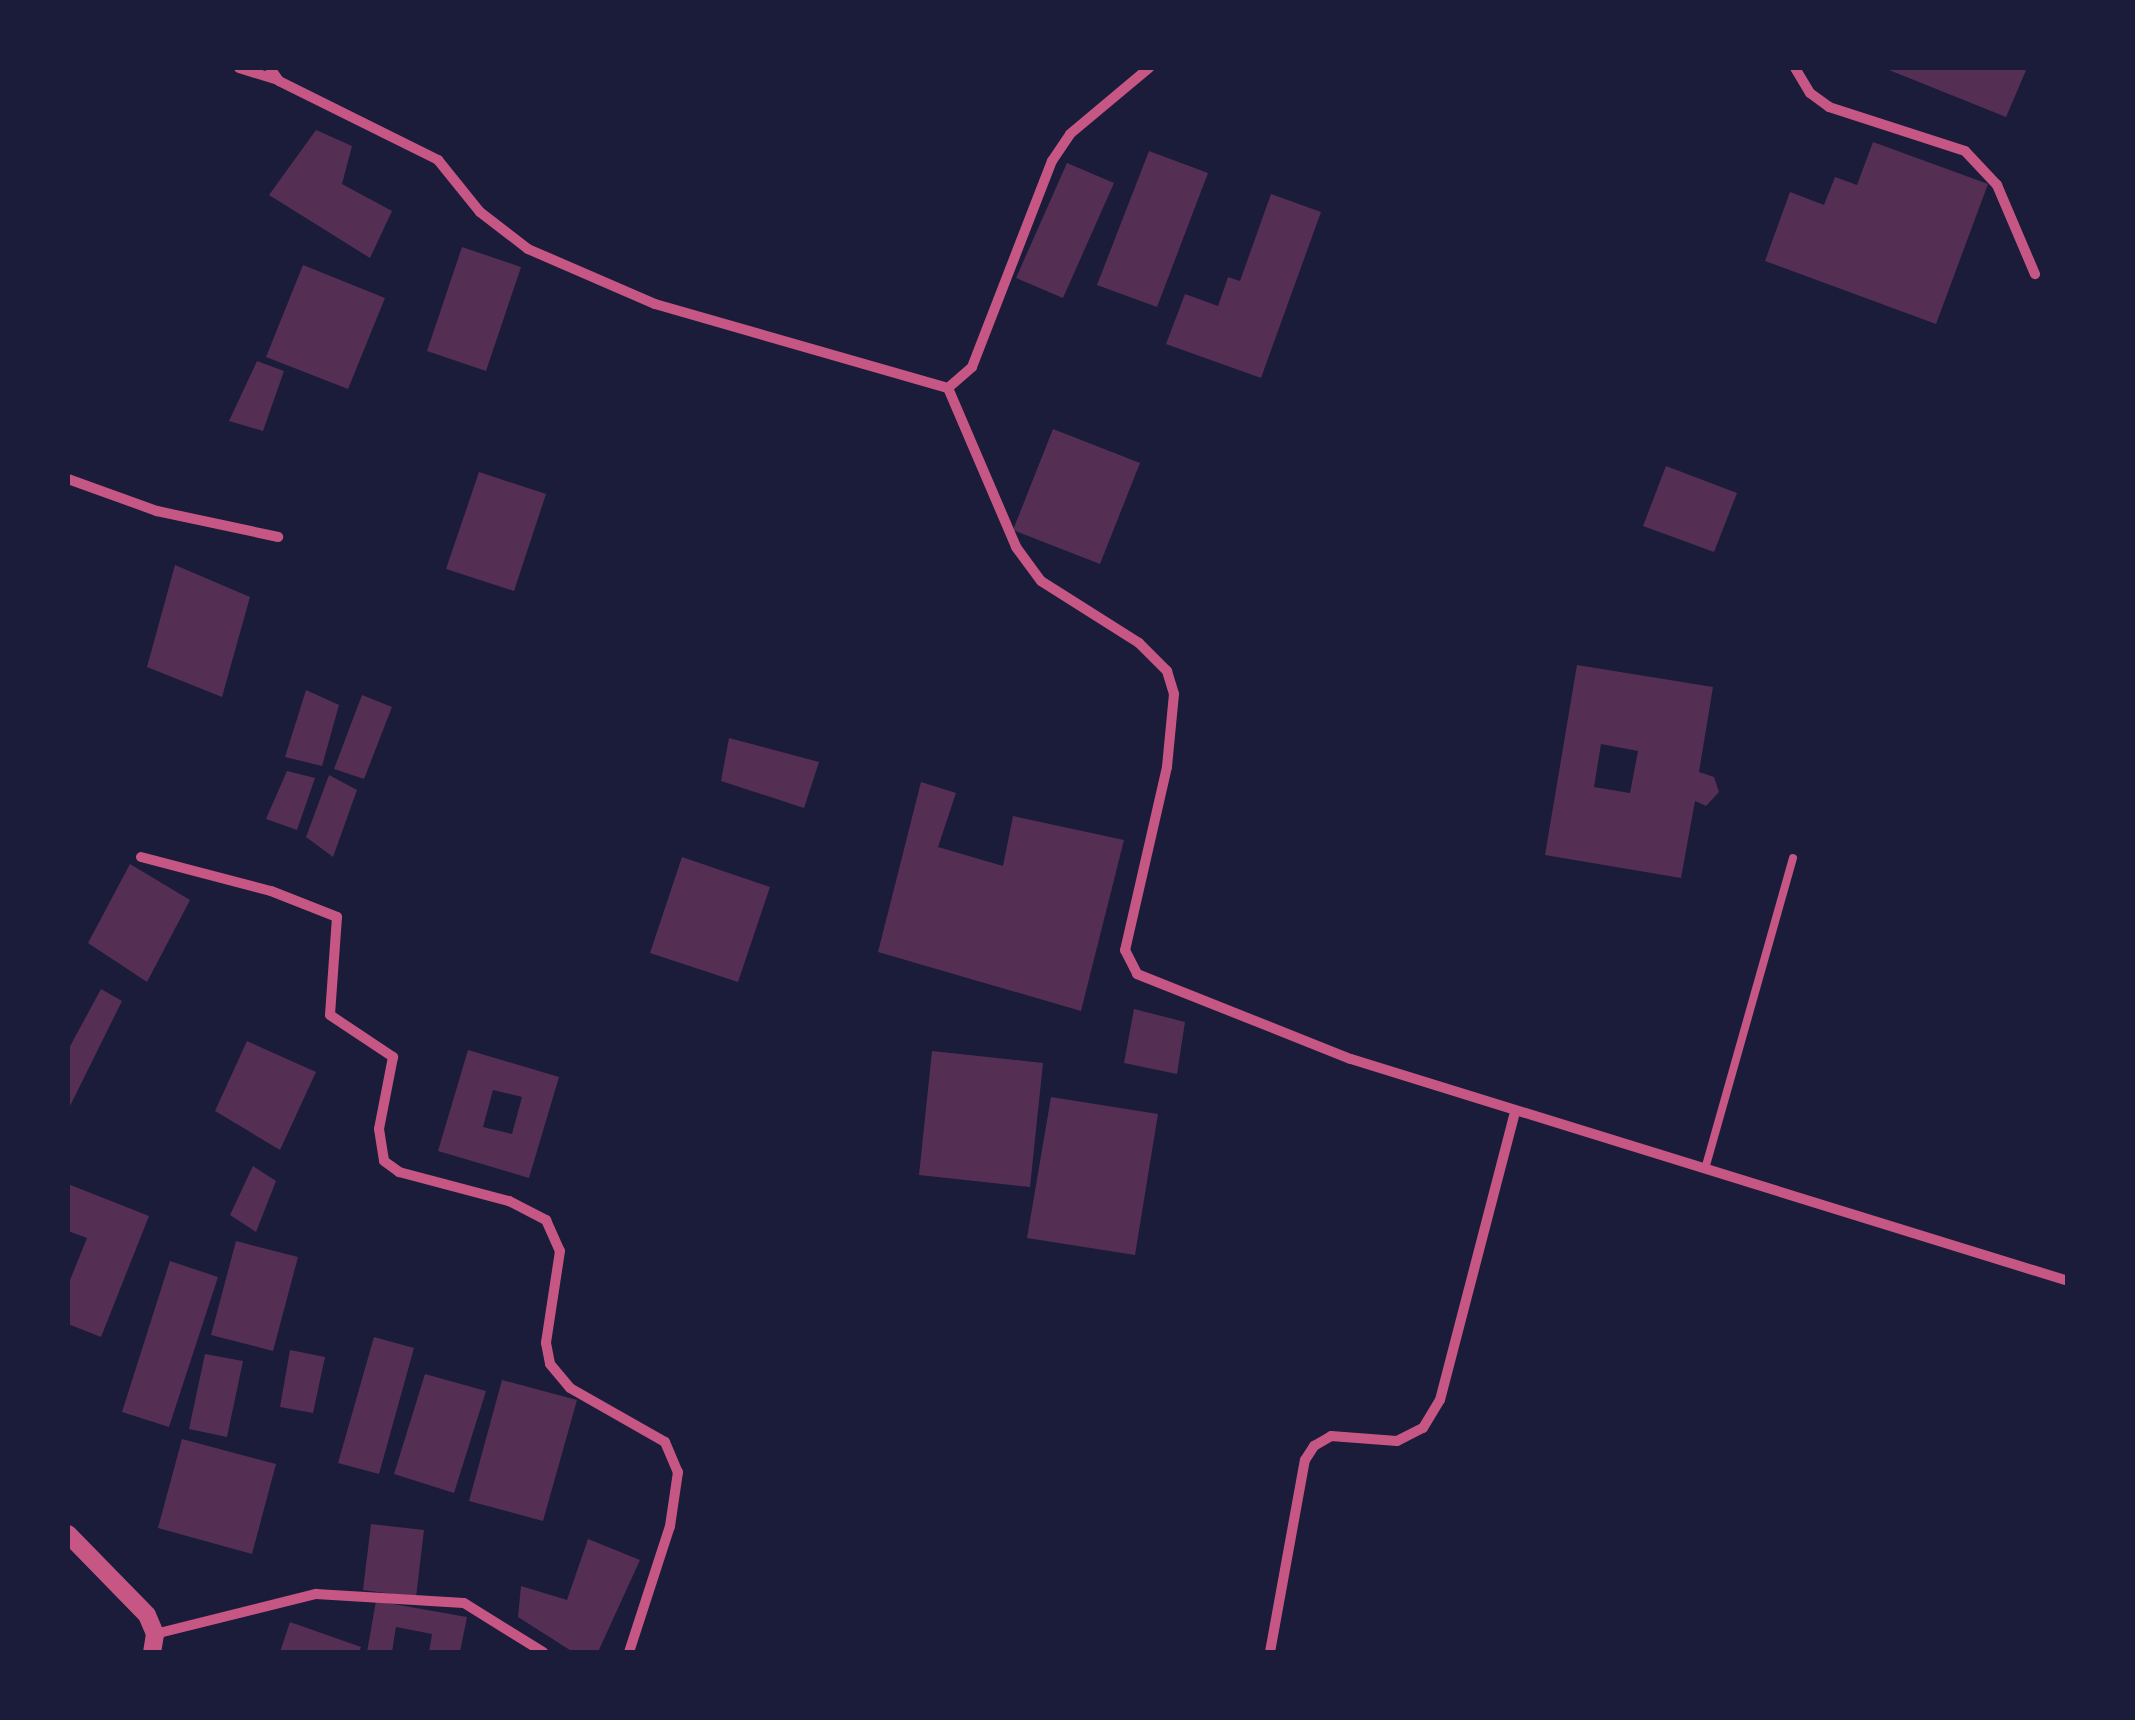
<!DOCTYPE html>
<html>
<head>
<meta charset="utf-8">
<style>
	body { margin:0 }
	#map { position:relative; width:2135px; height:1720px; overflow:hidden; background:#1b1b3a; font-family:"Roboto Condensed",sans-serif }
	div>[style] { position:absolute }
	.building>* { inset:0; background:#542f53 }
	.service>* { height:8px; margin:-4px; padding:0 4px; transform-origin:4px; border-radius:4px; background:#c65784 }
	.minor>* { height:10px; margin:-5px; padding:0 5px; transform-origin:5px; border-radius:5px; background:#c65784 }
	.tertiary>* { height:18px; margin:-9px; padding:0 9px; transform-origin:9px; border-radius:9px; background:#c65784 }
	span { translate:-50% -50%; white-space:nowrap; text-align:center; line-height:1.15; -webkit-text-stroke:9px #1b1b3a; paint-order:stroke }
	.frame { position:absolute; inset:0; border:70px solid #1b1b3a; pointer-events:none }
</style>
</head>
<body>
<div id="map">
	<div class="building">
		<i style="clip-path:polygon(1884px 68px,2027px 68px,2006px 117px)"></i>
		<i style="clip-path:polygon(316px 130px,352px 146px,342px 184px,392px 211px,370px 258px,269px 195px)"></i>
		<i style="clip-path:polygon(1873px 142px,1988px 184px,1936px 324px,1765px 261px,1790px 192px,1824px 205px,1835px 177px,1857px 185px)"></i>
		<i style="clip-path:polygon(1149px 151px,1208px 173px,1157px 307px,1097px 285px)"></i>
		<i style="clip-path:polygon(1067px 163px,1114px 183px,1063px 298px,1016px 278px)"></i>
		<i style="clip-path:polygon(1271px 194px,1321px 212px,1261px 378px,1166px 344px,1185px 294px,1218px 306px,1228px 277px,1240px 281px)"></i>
		<i style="clip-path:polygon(462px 247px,521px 267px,486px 371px,427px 351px)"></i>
		<i style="clip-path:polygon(303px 265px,385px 298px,348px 389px,266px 357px)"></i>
		<i style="clip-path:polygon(257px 361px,284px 371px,263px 431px,229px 421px)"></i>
		<i style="clip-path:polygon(1053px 429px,1140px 463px,1100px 564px,1013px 530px)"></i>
		<i style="clip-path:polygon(1666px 466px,1737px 493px,1714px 552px,1643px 526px)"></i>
		<i style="clip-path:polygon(479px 472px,546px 494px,514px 591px,446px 569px)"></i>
		<i style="clip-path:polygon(175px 565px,250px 597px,222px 697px,147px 667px)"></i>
		<i style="clip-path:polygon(evenodd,1577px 665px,1713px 687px,1699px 772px,1714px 777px,1719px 792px,1706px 806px,1695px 801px,1681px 878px,1545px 855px,1577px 665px,1601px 744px,1638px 751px,1630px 793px,1594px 787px,1601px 744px)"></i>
		<i style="clip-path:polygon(306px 690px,339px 705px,322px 766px,285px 757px)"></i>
		<i style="clip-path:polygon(362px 695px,392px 707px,364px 779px,334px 769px)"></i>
		<i style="clip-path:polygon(729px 738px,819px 762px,804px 808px,721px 781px)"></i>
		<i style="clip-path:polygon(287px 771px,315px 778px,297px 830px,266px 819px)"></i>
		<i style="clip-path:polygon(329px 775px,357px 790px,333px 857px,306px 837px)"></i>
		<i style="clip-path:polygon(921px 782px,956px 793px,938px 847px,1003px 866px,1013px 816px,1124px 840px,1081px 1011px,878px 952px)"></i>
		<i style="clip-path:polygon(682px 857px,770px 887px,738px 982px,650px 953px)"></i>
		<i style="clip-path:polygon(130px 864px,190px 900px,147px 982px,88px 943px)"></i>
		<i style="clip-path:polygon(101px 989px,122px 1001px,68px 1110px,68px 1050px)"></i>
		<i style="clip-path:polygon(1134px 1009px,1185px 1022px,1177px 1074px,1124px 1063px)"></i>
		<i style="clip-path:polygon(247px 1041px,316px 1072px,280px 1150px,215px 1111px)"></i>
		<i style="clip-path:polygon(evenodd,468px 1050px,559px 1077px,529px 1178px,438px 1151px,468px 1050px,493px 1090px,522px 1097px,512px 1134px,483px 1127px,493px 1090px)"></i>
		<i style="clip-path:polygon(932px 1051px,1043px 1063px,1030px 1187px,919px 1175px)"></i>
		<i style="clip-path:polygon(1051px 1097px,1158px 1114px,1135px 1255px,1027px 1238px)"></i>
		<i style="clip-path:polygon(253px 1166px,276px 1181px,256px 1232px,230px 1215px)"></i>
		<i style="clip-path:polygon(68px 1184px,149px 1216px,101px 1337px,68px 1324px,68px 1285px,87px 1238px,68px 1231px)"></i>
		<i style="clip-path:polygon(236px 1241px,298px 1257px,273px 1351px,211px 1335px)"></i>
		<i style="clip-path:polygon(170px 1261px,218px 1277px,169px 1427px,122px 1412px)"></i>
		<i style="clip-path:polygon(374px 1337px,414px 1348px,379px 1474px,338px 1463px)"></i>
		<i style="clip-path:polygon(290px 1350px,325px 1357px,313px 1413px,280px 1407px)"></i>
		<i style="clip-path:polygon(205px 1354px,243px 1361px,227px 1437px,189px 1429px)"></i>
		<i style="clip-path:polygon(425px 1374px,486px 1391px,454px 1493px,394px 1474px)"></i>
		<i style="clip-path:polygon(502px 1380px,577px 1400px,543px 1521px,469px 1501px)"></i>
		<i style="clip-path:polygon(182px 1439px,276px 1464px,252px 1554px,158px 1528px)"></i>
		<i style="clip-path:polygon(371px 1524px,424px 1530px,416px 1597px,363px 1590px)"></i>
		<i style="clip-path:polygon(588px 1539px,640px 1560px,598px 1652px,573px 1652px,518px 1617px,521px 1586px,567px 1600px)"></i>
		<i style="clip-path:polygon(376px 1601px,467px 1617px,460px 1652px,429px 1652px,432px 1634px,396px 1627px,392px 1652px,367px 1652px)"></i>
		<i style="clip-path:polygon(290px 1622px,361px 1647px,359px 1652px,280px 1652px)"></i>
	</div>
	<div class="service">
		<i style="left:1705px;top:1169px;width:323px;rotate:-74.2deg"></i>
	</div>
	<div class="minor">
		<i style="left:239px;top:68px;width:41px;rotate:17.1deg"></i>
		<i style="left:270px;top:68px;width:16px;rotate:55deg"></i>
		<i style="left:279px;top:81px;width:178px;rotate:26.4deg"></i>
		<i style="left:438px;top:160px;width:67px;rotate:51.1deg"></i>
		<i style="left:480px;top:212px;width:61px;rotate:37.6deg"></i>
		<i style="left:528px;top:249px;width:138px;rotate:23.4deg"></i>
		<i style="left:655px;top:304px;width:305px;rotate:16deg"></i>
		<i style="left:948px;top:388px;width:32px;rotate:-41deg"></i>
		<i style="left:972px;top:367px;width:221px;rotate:-68.8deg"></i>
		<i style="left:1052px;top:161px;width:32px;rotate:-56deg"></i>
		<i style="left:1070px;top:134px;width:103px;rotate:-39.9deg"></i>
		<i style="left:1795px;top:68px;width:29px;rotate:59deg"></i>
		<i style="left:1810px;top:93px;width:24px;rotate:36deg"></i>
		<i style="left:1829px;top:107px;width:143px;rotate:17.9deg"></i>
		<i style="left:1965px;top:151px;width:47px;rotate:46.7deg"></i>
		<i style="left:1997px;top:185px;width:97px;rotate:66.9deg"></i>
		<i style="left:948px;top:388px;width:173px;rotate:66.8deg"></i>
		<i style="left:1016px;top:547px;width:42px;rotate:53.7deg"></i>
		<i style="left:1041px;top:581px;width:116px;rotate:32.3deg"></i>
		<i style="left:1139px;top:643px;width:40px;rotate:45deg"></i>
		<i style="left:1167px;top:671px;width:24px;rotate:73deg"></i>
		<i style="left:1174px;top:694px;width:73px;rotate:95.5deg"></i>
		<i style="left:1167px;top:767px;width:188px;rotate:102.9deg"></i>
		<i style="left:1125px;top:950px;width:27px;rotate:63deg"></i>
		<i style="left:1137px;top:974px;width:230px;rotate:21.7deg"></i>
		<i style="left:1351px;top:1059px;width:751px;rotate:17.2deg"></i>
		<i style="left:68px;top:479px;width:95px;rotate:19.8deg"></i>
		<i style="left:157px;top:511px;width:124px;rotate:12.1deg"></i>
		<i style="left:141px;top:857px;width:134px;rotate:14.7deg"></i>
		<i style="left:271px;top:891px;width:71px;rotate:21.5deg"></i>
		<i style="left:337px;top:917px;width:98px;rotate:94.1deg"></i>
		<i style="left:330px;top:1015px;width:76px;rotate:33.7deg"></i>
		<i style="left:393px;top:1057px;width:73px;rotate:101deg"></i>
		<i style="left:379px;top:1129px;width:32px;rotate:81deg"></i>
		<i style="left:384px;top:1161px;width:19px;rotate:36deg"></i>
		<i style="left:399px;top:1172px;width:114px;rotate:14.8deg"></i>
		<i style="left:509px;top:1201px;width:42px;rotate:27.2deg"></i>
		<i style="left:546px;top:1220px;width:34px;rotate:66deg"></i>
		<i style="left:560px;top:1251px;width:93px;rotate:98.7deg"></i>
		<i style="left:546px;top:1343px;width:21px;rotate:79deg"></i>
		<i style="left:550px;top:1364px;width:31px;rotate:50deg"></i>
		<i style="left:570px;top:1388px;width:109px;rotate:29.6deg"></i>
		<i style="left:665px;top:1442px;width:33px;rotate:67deg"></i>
		<i style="left:678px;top:1472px;width:55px;rotate:98.4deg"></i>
		<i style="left:670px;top:1526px;width:133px;rotate:108deg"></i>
		<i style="left:155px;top:1634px;width:166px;rotate:-14deg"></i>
		<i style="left:316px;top:1594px;width:148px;rotate:3.5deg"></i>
		<i style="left:464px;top:1603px;width:93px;rotate:31.8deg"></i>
		<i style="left:1270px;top:1652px;width:195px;rotate:-79.7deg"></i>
		<i style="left:1305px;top:1460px;width:17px;rotate:-57deg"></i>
		<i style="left:1314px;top:1446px;width:20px;rotate:-30deg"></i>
		<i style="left:1331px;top:1436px;width:66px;rotate:4.3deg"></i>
		<i style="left:1397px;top:1441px;width:29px;rotate:-27deg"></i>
		<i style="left:1423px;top:1428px;width:33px;rotate:-59deg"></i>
		<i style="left:1440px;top:1400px;width:298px;rotate:-75.4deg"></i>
	</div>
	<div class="tertiary">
		<i style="left:68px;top:1534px;width:113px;rotate:45.7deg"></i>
		<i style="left:147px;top:1615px;width:21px;rotate:67deg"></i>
		<i style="left:155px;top:1634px;width:18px;rotate:99deg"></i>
	</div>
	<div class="frame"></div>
</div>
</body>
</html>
